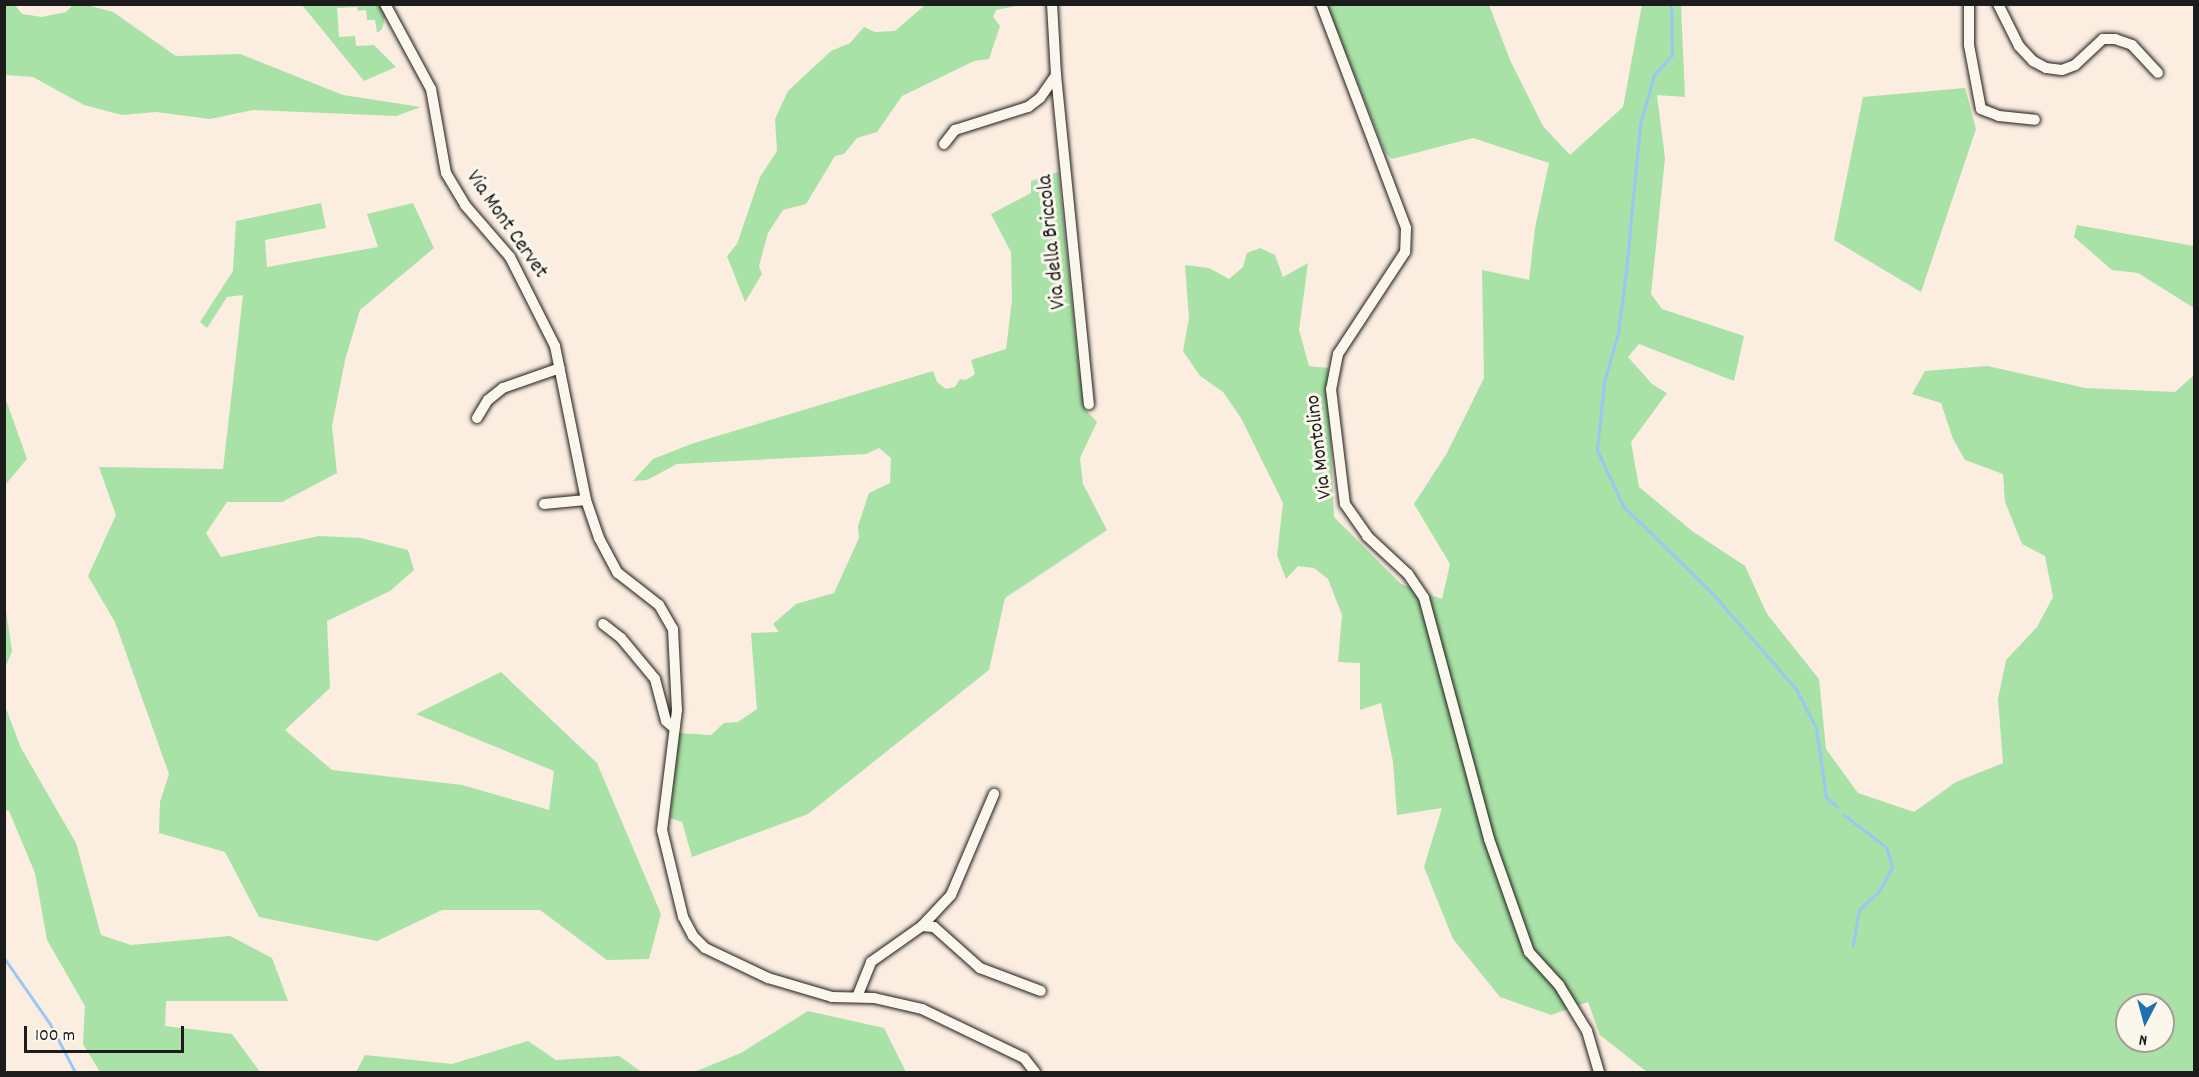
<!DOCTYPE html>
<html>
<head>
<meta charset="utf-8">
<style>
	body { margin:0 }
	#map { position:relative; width:2199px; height:1077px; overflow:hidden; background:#fcede1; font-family:Dekko,sans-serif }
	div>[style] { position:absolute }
	.green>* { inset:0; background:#a8e2a6 }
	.stream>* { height:3px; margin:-1.5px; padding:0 1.5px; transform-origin:1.5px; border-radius:1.5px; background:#98c8f4 }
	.roads { filter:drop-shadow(0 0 2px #1c1c1c) drop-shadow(0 0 2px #1c1c1c) }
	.street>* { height:10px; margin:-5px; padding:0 5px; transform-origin:5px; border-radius:5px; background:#fbf7ec }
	span { translate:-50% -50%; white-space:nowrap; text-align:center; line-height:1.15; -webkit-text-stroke:6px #fbf7ec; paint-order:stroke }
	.street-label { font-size:21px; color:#1c1c1c }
	.frame { position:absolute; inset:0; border:6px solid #1c1c1c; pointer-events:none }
	.north { position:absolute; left:2115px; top:993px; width:60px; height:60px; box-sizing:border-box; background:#fbf7ec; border:2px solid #a29f99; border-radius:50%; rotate:186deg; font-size:16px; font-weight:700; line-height:24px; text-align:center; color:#1c1c1c }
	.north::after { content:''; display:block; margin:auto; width:21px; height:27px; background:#1f6fb2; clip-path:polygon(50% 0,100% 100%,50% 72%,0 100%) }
	.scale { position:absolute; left:24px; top:1026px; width:160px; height:27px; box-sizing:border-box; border:3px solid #1c1c1c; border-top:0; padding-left:8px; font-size:18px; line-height:21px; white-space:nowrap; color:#1c1c1c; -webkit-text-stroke:4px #fbf7ec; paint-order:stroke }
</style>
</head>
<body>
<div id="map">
	<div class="green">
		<i style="clip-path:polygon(5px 4px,15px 5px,22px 14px,42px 17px,66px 12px,73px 5px,87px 5px,113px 12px,176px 56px,240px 54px,343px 95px,421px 107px,396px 116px,253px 110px,210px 119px,156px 112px,122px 115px,84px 105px,33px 77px,5px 75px)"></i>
		<i style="clip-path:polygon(302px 5px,381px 5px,386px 14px,382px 29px,377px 33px,375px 20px,367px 20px,366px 10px,358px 11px,357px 7px,337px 8px,339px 37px,355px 36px,356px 46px,374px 45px,396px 67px,364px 81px)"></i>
		<i style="clip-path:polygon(925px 5px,1021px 5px,996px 10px,993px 17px,1000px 26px,989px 59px,974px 61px,902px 96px,877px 132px,857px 138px,844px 154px,835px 156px,806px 204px,783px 210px,768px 233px,759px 266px,762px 274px,745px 302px,727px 256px,737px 244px,760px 177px,777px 151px,775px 119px,788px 91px,831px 51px,850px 43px,864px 27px,875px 32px,895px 31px)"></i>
		<i style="clip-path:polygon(evenodd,1327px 5px,1489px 5px,1510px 60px,1543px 126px,1570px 155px,1623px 107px,1642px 5px,1681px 5px,1685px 97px,1657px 95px,1665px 158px,1651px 294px,1662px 309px,1744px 336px,1734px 381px,1639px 344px,1628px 357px,1652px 384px,1667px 393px,1631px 442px,1639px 487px,1692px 531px,1745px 566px,1767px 614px,1819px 679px,1826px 749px,1858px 793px,1914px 812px,1956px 782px,2003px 763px,1998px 699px,2006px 660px,2037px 627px,2053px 597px,2045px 556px,2022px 544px,2005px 502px,2003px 474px,1965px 460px,1953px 439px,1941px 403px,1912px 394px,1925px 371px,1988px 366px,2085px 388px,2175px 392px,2194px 375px,2194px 1072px,1647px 1072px,1600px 1035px,1588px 1002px,1551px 1015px,1500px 997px,1453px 939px,1424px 867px,1442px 808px,1397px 815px,1393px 762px,1381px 703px,1360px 710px,1360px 663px,1338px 662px,1342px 615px,1328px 579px,1314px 568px,1298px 566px,1286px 579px,1277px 555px,1283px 503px,1241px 418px,1223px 392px,1200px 376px,1183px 351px,1189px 318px,1185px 265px,1209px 268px,1229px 279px,1243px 267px,1247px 253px,1260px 248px,1275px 255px,1283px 277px,1308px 263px,1299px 330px,1309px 366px,1328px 368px,1334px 517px,1401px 584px,1442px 599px,1450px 564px,1414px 504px,1447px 453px,1484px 378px,1482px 270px,1529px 280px,1535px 228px,1549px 163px,1473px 138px,1392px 159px,1385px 152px,1327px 5px,2127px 1005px,2163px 1005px,2163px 1041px,2127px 1041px,2127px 1005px)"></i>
		<i style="clip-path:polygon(1965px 88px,1976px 129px,1921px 292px,1834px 240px,1863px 97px)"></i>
		<i style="clip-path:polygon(1058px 172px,1079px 369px,1086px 410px,1097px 422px,1080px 458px,1083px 484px,1107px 530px,1005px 598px,989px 670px,808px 814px,692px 857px,682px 822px,670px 818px,679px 733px,711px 735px,724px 723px,738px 722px,757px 709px,751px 633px,779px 632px,773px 624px,796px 604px,834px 593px,859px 538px,858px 526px,869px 493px,890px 483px,891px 458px,879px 448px,866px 454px,677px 464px,647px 480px,633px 481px,653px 459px,694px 443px,933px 371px,937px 382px,946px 389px,955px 387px,960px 379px,966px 380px,975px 374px,971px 360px,1006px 349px,1012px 300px,1011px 252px,991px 214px,1031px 193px,1031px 181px)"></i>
		<i style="clip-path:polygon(321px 203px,326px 228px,265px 240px,267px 267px,378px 247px,367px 214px,413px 203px,434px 248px,360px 310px,345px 360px,332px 426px,337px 473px,282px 502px,227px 502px,206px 533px,221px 557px,319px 536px,361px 538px,408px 550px,414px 570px,390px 591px,327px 621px,330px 688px,285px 730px,332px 770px,462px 785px,549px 810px,554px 771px,416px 714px,501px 672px,597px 763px,661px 914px,649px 959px,607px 960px,540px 910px,442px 910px,377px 941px,259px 917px,225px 852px,159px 833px,160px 802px,169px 774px,115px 622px,88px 576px,116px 515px,99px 467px,223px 469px,243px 295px,227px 297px,207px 328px,200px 322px,233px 271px,236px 221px)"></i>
		<i style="clip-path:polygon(2077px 225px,2194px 246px,2194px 308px,2138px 273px,2112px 270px,2074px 237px)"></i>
		<i style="clip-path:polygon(5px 397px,27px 459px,5px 485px,4px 485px)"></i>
		<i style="clip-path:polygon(4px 598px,12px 651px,5px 668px,4px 668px)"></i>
		<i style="clip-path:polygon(5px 706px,21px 748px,76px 843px,101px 935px,131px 945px,230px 936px,272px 958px,288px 1001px,166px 1001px,165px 1026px,232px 1034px,260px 1072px,100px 1072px,83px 1044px,85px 1006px,47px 940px,35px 873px,9px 811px,5px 810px)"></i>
		<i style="clip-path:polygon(808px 1011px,884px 1028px,906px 1072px,694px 1072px,741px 1053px)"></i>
		<i style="clip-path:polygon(528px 1041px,556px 1060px,619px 1056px,642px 1072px,356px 1072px,365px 1055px,452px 1064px)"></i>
	</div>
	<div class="stream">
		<i style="left:1671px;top:4px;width:51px;rotate:88.9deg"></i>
		<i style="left:1672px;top:55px;width:27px;rotate:132deg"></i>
		<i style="left:1654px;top:75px;width:51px;rotate:105.9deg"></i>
		<i style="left:1640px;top:124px;width:148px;rotate:95.4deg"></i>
		<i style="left:1626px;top:271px;width:63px;rotate:97.4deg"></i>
		<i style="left:1618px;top:333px;width:51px;rotate:105.9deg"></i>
		<i style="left:1604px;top:382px;width:68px;rotate:95.9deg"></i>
		<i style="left:1597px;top:450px;width:62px;rotate:65.1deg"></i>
		<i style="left:1623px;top:506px;width:123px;rotate:44.3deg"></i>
		<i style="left:1711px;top:592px;width:129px;rotate:48.8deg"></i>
		<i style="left:1796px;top:689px;width:44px;rotate:62.9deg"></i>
		<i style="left:1816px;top:728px;width:70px;rotate:81.8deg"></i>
		<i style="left:1826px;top:797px;width:15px;rotate:42deg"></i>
		<i style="left:1844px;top:815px;width:53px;rotate:37.3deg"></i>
		<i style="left:1886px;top:847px;width:21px;rotate:73deg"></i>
		<i style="left:1892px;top:867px;width:26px;rotate:118deg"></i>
		<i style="left:1880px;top:890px;width:29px;rotate:136deg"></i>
		<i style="left:1859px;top:910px;width:36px;rotate:100deg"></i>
		<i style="left:4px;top:958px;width:80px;rotate:55.1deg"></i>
		<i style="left:50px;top:1024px;width:54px;rotate:62.5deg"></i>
	</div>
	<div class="roads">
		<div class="street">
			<i style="left:385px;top:4px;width:97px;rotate:61.6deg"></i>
			<i style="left:431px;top:89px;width:85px;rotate:79.9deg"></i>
			<i style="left:446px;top:173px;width:37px;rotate:59deg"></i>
			<i style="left:465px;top:205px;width:69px;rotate:49.1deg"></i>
			<i style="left:510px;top:257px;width:100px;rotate:63.2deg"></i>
			<i style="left:555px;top:346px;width:157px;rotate:78.6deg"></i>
			<i style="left:586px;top:500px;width:40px;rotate:71.1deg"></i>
			<i style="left:599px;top:538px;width:40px;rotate:62deg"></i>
			<i style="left:618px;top:573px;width:52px;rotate:38deg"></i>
			<i style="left:659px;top:605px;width:28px;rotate:60deg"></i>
			<i style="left:673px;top:629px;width:81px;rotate:87.2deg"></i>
			<i style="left:677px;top:710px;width:121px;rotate:97.1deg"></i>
			<i style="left:662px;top:830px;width:89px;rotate:76.4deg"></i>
			<i style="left:683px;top:917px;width:21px;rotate:62deg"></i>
			<i style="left:693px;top:936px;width:17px;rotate:45deg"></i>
			<i style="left:705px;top:948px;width:70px;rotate:25.5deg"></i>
			<i style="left:768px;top:978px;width:67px;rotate:16.5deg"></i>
			<i style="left:832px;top:997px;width:42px;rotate:1.4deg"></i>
			<i style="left:874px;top:998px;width:49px;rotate:12.9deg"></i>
			<i style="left:922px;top:1009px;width:113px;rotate:25.7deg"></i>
			<i style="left:1024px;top:1058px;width:18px;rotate:52deg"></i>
			<i style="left:1321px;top:4px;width:240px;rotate:69.2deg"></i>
			<i style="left:1406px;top:228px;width:24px;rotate:92deg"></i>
			<i style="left:1405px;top:252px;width:122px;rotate:123.3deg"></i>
			<i style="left:1338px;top:354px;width:36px;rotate:101deg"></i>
			<i style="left:1331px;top:389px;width:116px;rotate:83.1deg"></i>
			<i style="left:1345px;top:504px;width:39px;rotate:55deg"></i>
			<i style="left:1367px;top:536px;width:56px;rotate:42.8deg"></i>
			<i style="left:1408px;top:574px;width:29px;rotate:56deg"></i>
			<i style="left:1424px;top:598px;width:250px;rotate:74.9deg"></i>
			<i style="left:1489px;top:839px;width:120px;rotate:70.5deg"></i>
			<i style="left:1529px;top:952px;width:45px;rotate:47.7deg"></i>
			<i style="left:1559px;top:985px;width:54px;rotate:58.7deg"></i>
			<i style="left:1587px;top:1031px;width:43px;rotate:73.7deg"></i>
			<i style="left:1969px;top:4px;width:41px;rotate:90deg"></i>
			<i style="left:1969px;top:45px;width:65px;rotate:79.4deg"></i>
			<i style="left:1981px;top:109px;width:19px;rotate:21deg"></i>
			<i style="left:1999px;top:116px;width:36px;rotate:6deg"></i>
			<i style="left:1998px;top:4px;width:47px;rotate:63.4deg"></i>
			<i style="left:2019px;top:46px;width:21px;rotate:47deg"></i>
			<i style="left:2033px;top:61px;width:15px;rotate:28deg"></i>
			<i style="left:2046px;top:68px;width:16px;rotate:7deg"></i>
			<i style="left:2062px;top:70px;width:14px;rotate:-21deg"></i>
			<i style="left:2075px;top:65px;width:38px;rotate:-43deg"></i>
			<i style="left:2103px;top:39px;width:12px"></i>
			<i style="left:2115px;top:39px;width:18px;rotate:19deg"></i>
			<i style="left:2132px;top:45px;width:38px;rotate:47deg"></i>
			<i style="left:1056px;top:75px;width:331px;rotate:84.3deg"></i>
			<i style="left:944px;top:144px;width:18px;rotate:-52deg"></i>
			<i style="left:955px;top:130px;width:77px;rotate:-17.5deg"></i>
			<i style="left:1028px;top:107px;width:15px;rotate:-37deg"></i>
			<i style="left:1040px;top:98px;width:28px;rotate:-55deg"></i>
			<i style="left:1056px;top:75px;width:71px;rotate:-93.2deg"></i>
			<i style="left:477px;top:418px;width:21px;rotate:-59deg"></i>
			<i style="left:488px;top:400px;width:19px;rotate:-39deg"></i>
			<i style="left:503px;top:388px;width:60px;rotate:-19.3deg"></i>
			<i style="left:544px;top:504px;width:42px;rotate:-5.4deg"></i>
			<i style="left:603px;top:624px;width:23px;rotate:38deg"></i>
			<i style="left:621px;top:638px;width:53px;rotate:50.3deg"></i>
			<i style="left:655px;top:679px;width:43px;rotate:75.3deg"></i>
			<i style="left:666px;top:721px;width:11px;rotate:41deg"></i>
			<i style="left:922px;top:926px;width:42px;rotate:-46.9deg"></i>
			<i style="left:951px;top:895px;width:110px;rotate:-66.9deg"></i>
			<i style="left:857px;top:997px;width:38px;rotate:-68deg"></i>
			<i style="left:871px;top:962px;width:62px;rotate:-35.2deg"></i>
			<i style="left:922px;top:926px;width:12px;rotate:5deg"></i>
			<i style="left:934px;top:927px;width:62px;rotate:41.7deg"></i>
			<i style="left:980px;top:968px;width:65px;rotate:20.7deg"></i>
		</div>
	</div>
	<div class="street-label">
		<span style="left:506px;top:225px;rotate:55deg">Via Mont Cervet</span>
		<span style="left:1053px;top:242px;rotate:-96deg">Via della Briccola</span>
		<span style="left:1320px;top:447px;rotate:-97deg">Via Montolino</span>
	</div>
	<div class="frame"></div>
	<div class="north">N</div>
	<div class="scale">100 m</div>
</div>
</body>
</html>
